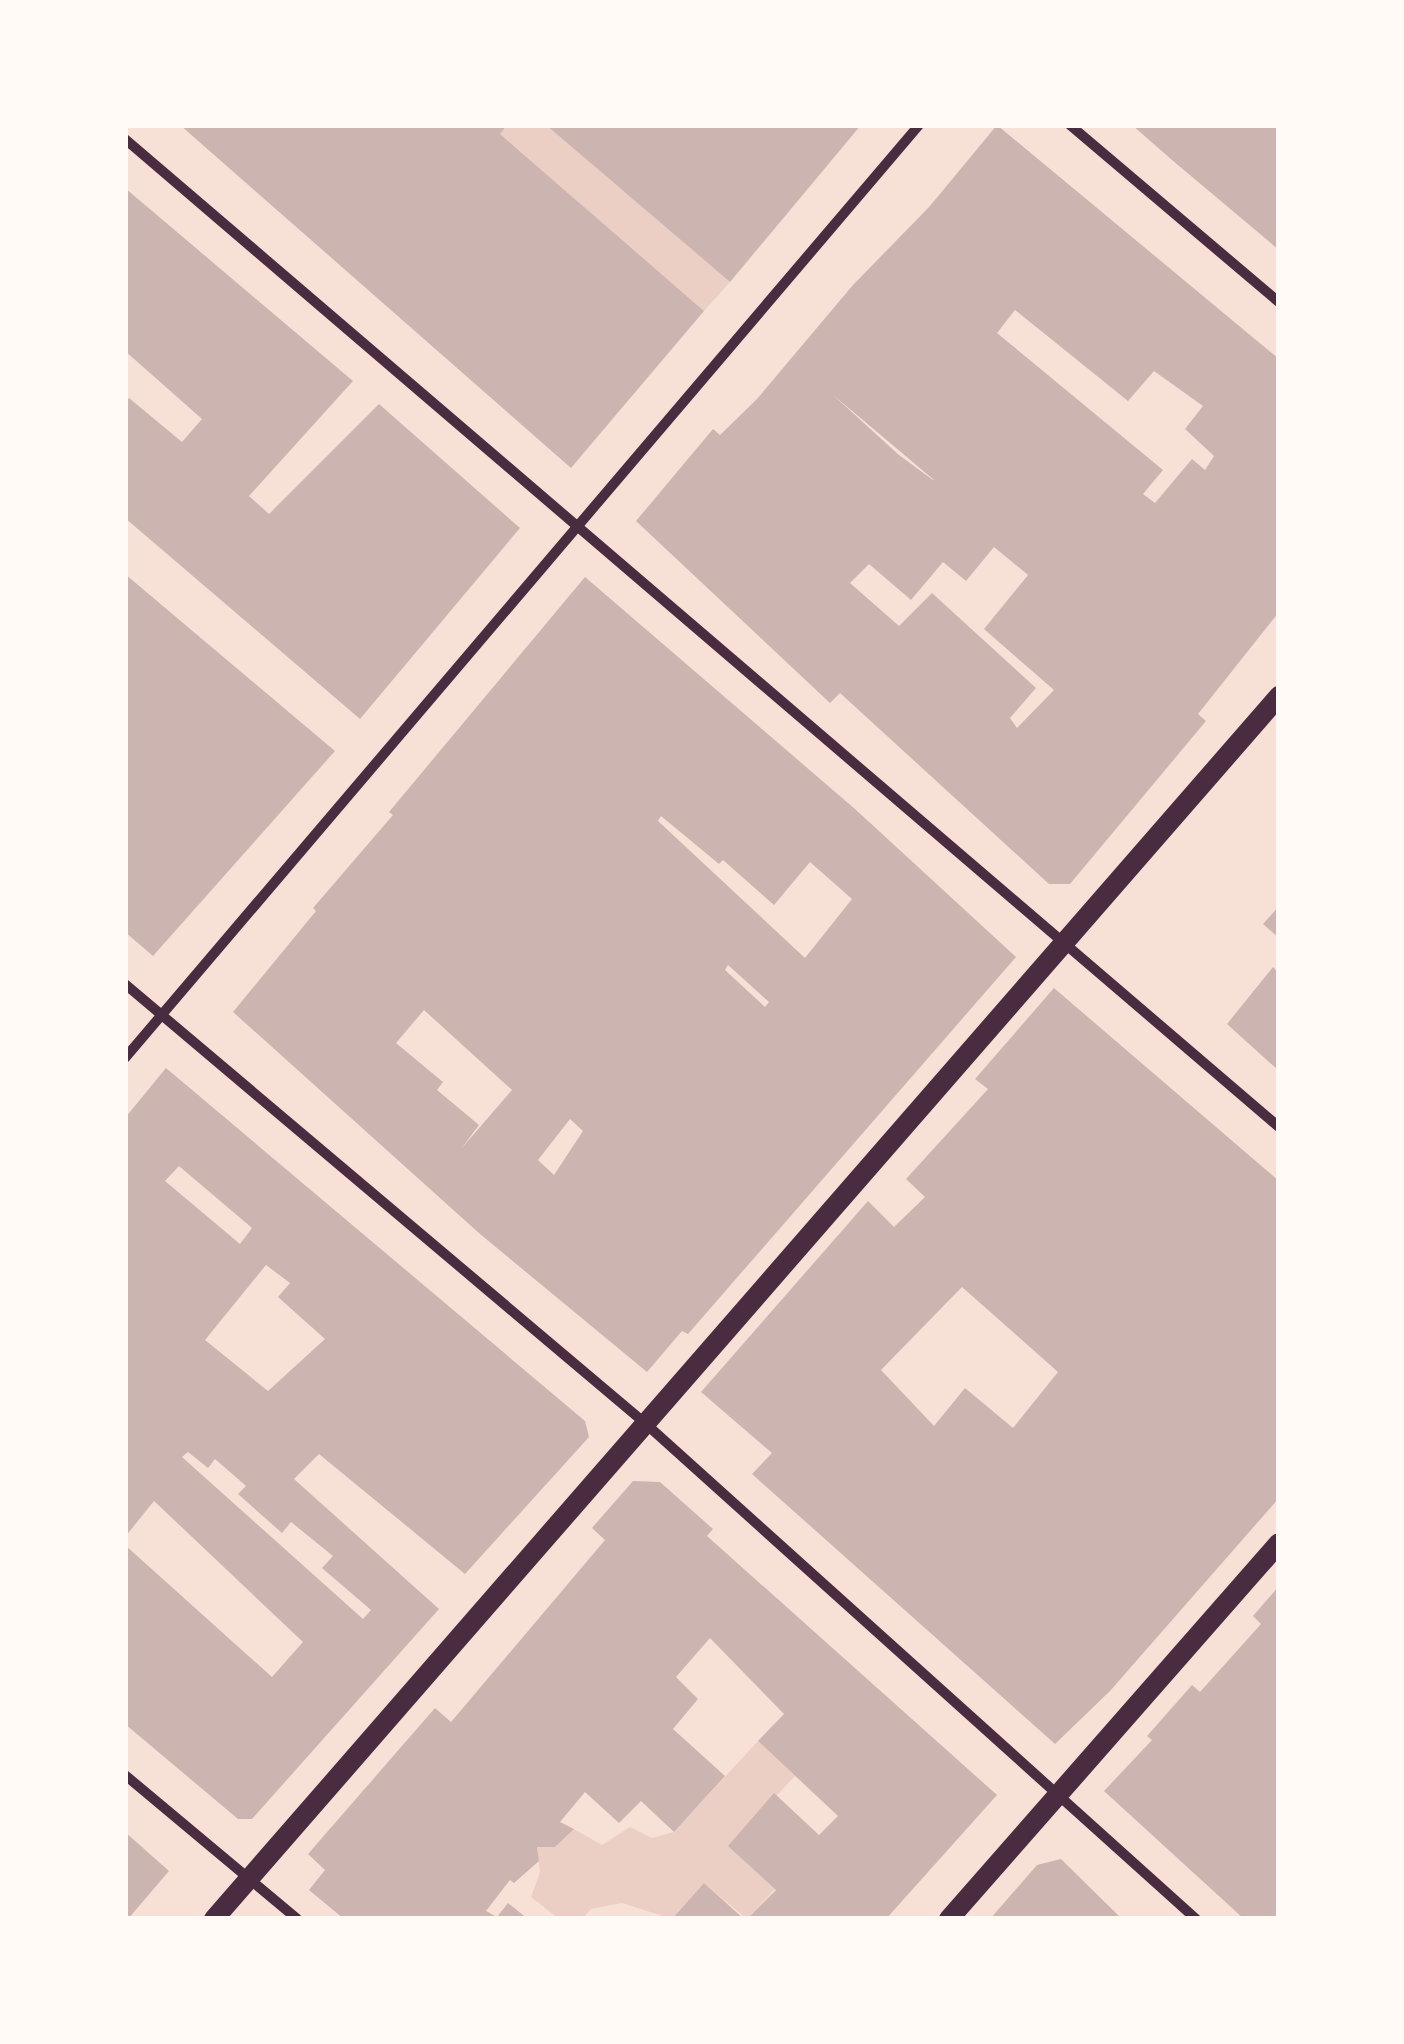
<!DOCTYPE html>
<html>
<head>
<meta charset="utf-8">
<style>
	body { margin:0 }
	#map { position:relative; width:1404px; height:2044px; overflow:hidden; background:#f7e1d7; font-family:"PT Sans Narrow",sans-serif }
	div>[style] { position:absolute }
	.green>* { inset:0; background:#ebcfc5 }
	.building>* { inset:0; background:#ccb4b1 }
	.minor>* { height:10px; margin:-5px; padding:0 5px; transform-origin:5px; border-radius:5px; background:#4a2c40 }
	.secondary>* { height:20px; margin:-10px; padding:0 10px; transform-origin:10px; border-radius:10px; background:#4a2c40 }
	span { translate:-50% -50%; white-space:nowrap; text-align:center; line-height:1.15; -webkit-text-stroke:10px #fffaf5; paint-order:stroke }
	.frame { position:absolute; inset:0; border:128px solid #fffaf5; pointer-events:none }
</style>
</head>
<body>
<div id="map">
	<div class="green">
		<i style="clip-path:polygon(507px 125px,546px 125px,730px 282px,704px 311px,500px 134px)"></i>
		<i style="clip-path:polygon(758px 1741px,795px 1776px,729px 1846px,775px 1889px,747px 1919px,704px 1883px,672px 1919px,622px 1903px,591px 1909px,582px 1919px,559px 1919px,531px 1897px,540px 1872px,537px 1847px,555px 1847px,574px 1829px,602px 1845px,630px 1827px,652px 1838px,674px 1832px)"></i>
	</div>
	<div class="building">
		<i style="clip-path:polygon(180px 125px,507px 125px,500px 134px,704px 311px,571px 468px)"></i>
		<i style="clip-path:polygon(546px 125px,861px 125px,730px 282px)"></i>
		<i style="clip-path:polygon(evenodd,997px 125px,1279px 359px,1279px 612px,1198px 714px,1206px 721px,1070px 884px,1049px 884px,840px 693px,830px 703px,636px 521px,713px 429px,720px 435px,757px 399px,853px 285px,930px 206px,997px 125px,1015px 310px,1128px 401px,1154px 371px,1203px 406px,1185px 429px,1214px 456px,1205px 470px,1192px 459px,1155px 503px,1143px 494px,1163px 470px,997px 333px,1015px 310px,997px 125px,832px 394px,934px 480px,933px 480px,899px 455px,832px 394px,997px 125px,994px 547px,1028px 575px,984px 629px,1054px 690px,1017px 728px,1010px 718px,1036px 688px,932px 593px,899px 626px,850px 583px,869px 564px,911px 600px,943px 562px,966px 581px,994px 547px)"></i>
		<i style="clip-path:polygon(1132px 125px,1279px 125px,1279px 250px,1172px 160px)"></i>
		<i style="clip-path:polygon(125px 188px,353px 381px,249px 496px,269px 514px,379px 404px,520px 528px,360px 719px,125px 518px,125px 403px,129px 398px,182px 442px,202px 419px,125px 351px)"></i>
		<i style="clip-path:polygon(125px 574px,335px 751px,153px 956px,125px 932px)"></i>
		<i style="clip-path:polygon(evenodd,585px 577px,855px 809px,1016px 957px,688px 1334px,682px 1331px,647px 1372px,480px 1234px,233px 1012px,316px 911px,313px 908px,393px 815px,389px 812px,585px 577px,661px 816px,719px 864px,723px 860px,774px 905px,810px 862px,852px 899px,805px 958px,658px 821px,661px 816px,585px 577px,728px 965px,769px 1002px,765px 1007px,725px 970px,728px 965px,585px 577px,424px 1010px,512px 1090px,461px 1149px,479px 1125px,437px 1090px,443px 1082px,396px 1043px,424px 1010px,585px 577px,570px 1119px,583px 1131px,554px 1175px,538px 1160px,570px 1119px)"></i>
		<i style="clip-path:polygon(1279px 906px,1279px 938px,1263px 924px)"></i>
		<i style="clip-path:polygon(1273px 967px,1279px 973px,1279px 1071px,1227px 1024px)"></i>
		<i style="clip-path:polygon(evenodd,1054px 988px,1279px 1181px,1279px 1498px,1110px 1691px,1055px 1744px,752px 1474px,772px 1453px,701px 1392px,868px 1201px,894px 1227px,925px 1197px,906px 1179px,988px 1089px,975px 1079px,1054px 988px,962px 1287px,1058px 1372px,1013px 1428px,965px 1388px,934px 1426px,881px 1370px,962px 1287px)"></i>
		<i style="clip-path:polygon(evenodd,166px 1068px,585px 1421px,589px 1437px,465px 1574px,319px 1454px,294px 1479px,439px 1609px,252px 1819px,238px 1819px,125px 1724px,125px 1545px,272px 1677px,303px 1642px,154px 1501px,125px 1537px,125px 1118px,166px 1068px,179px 1166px,252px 1228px,240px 1244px,165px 1181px,179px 1166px,166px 1068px,266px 1265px,290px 1283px,278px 1297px,325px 1339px,268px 1391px,205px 1340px,266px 1265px,166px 1068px,188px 1452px,208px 1468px,215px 1459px,246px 1486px,238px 1494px,282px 1533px,291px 1522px,333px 1556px,322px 1568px,371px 1610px,363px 1619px,182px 1457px,188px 1452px)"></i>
		<i style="clip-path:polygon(633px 1481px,660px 1482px,713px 1529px,707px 1536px,997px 1795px,886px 1919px,747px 1919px,776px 1890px,728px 1846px,774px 1793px,819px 1835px,838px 1816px,758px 1741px,784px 1714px,710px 1638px,676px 1677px,698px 1699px,673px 1729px,725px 1776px,674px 1832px,641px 1801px,619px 1823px,585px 1792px,560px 1822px,574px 1829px,555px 1847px,537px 1847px,539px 1861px,514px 1883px,510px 1880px,486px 1911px,497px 1917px,508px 1903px,528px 1919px,344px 1919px,309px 1890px,325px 1870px,308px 1854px,435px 1708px,451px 1722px,605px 1540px,592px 1528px)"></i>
		<i style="clip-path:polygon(1279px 1586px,1279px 1919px,1244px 1919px,1104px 1791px,1152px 1740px,1147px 1736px,1192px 1685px,1200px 1692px,1261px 1624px,1253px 1616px)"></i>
		<i style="clip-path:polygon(125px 1832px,169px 1871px,128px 1919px,125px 1919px)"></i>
		<i style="clip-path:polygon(1061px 1859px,1122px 1919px,990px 1919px,1037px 1865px)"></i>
		<i style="clip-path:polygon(704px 1883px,744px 1919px,672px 1919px)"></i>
	</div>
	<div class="minor">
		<i style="left:1070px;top:125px;width:274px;rotate:40.3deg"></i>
		<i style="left:125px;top:139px;width:1519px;rotate:40.57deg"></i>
		<i style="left:125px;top:984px;width:682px;rotate:40.18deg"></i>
		<i style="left:646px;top:1424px;width:740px;rotate:41.99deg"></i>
		<i style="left:125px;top:1058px;width:1225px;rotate:-49.6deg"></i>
		<i style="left:125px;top:1775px;width:224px;rotate:39.9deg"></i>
	</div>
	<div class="secondary">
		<i style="left:214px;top:1919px;width:1622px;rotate:-48.95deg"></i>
		<i style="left:949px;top:1919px;width:500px;rotate:-48.73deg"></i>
	</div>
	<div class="frame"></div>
</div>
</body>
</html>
